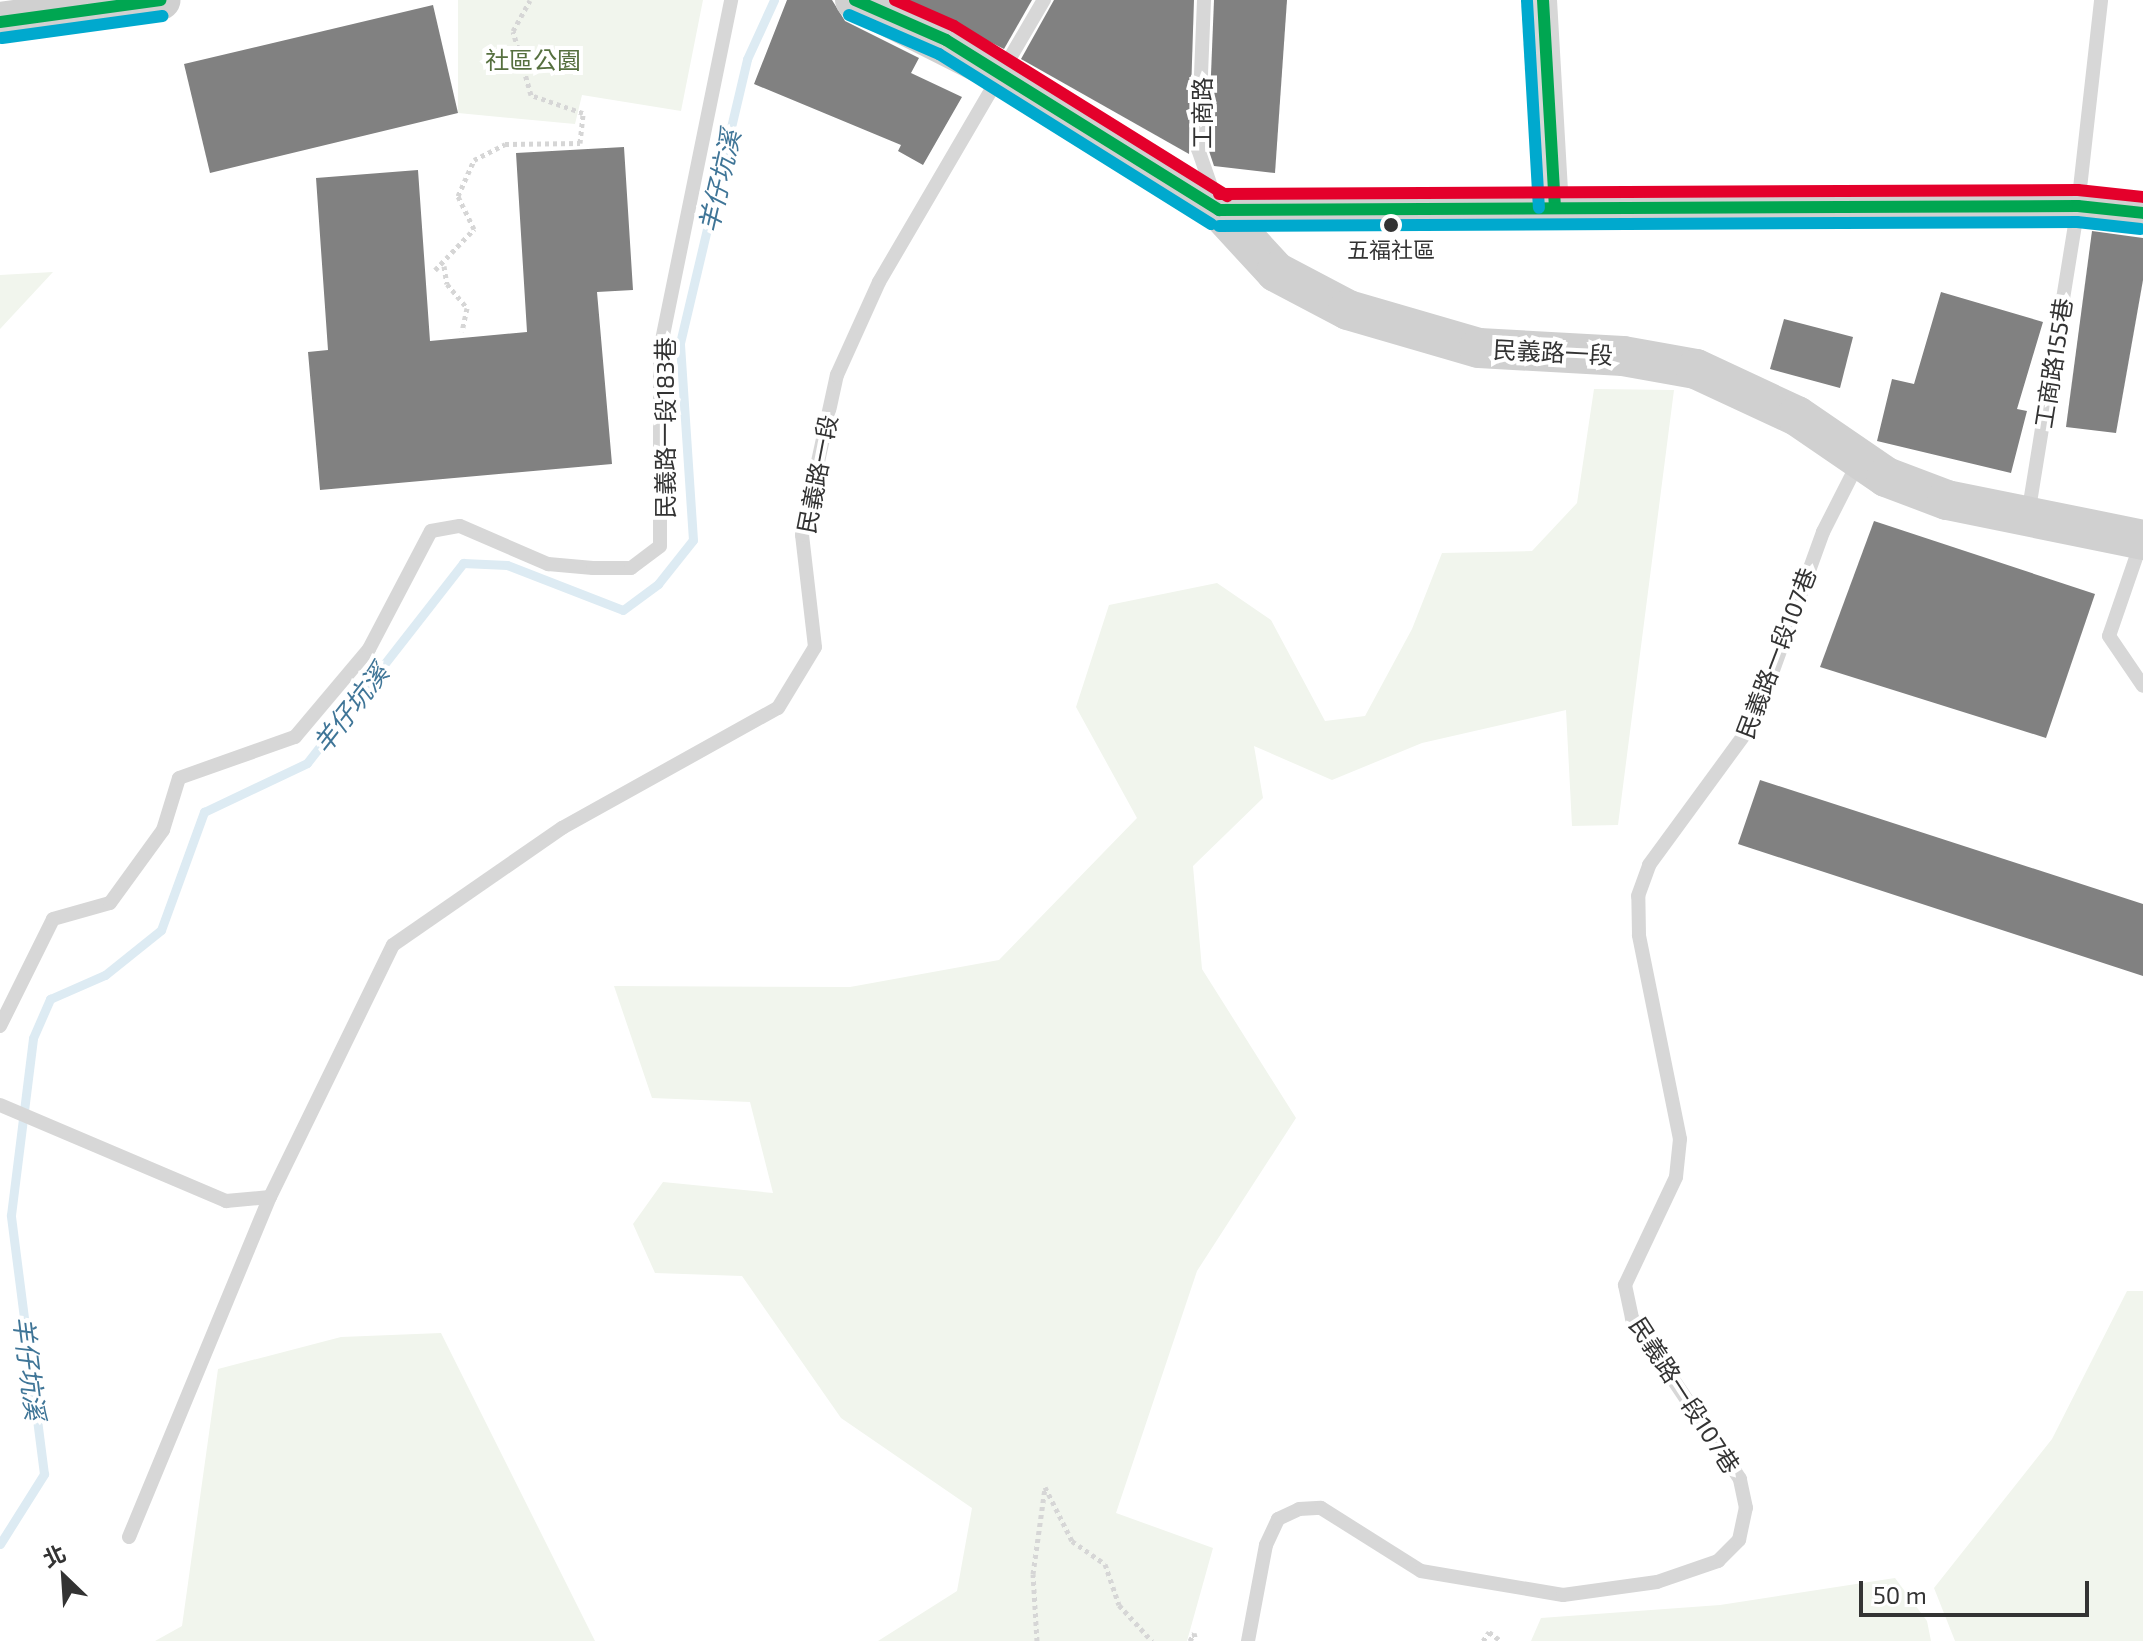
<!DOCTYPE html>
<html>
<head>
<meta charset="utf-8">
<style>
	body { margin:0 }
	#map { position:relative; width:2143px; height:1641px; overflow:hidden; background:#fff; font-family:"Exo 2","Noto Sans TC",sans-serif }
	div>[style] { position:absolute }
	.green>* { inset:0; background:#f1f5ed }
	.stream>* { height:9px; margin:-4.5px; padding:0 4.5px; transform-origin:4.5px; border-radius:4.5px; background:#ddebf3 }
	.building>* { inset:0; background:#818181 }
	.path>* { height:5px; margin-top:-2.5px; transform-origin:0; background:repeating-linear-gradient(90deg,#d6d6d6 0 4px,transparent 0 8px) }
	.lane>* { height:14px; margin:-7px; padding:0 7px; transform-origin:7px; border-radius:7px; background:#d7d7d7 }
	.street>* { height:28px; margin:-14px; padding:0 14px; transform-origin:14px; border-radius:14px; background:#d7d7d7 }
	.secondary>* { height:40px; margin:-20px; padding:0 20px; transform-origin:20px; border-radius:20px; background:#d0d0d0 }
	.bus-1>* { height:12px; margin:-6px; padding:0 6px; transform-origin:6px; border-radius:6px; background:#00a651 }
	.bus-2>* { height:12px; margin:-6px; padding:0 6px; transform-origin:6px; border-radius:6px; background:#00a9ce }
	.bus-3>* { height:12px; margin:-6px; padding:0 6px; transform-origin:6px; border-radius:6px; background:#e4002b }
	.dots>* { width:22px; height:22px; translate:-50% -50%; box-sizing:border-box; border:4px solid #fff; border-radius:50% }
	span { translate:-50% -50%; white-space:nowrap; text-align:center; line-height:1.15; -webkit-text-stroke:8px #fff; paint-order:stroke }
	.bus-label { font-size:22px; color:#333 }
	.park-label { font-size:24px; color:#56703f }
	.street-label { font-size:24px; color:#333 }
	.water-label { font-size:26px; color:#3f7597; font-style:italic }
	.north { position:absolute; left:24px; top:1537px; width:80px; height:80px; -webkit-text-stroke:6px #fff; paint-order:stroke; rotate:335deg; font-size:22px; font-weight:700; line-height:32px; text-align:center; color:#333 }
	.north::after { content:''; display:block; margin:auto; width:28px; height:36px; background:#333; clip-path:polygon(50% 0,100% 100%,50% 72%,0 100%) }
	.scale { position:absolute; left:1859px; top:1581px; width:230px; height:36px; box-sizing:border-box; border:4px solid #333; border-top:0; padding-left:10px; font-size:24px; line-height:28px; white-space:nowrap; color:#333; -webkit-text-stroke:6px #fff; paint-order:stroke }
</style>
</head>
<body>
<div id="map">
	<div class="green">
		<i style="clip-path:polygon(458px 0,703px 0,681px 111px,582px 95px,575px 124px,458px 113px)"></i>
		<i style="clip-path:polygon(53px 272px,0 329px,0 275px)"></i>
		<i style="clip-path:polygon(1594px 389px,1674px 390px,1618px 825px,1572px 826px,1566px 710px,1422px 743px,1332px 780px,1254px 746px,1263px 798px,1193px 866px,1202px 969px,1296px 1118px,1197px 1271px,1116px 1513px,1213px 1548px,1187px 1641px,878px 1641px,957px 1591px,972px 1508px,841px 1418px,742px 1276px,655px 1273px,633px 1224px,663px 1182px,773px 1193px,750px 1102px,652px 1098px,614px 986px,850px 987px,999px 960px,1137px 818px,1076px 707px,1109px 605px,1217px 583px,1271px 620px,1325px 721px,1365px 716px,1412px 629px,1442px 553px,1532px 551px,1577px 503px)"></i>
		<i style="clip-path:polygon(2127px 1291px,2143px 1291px,2143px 1641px,1955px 1641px,1934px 1588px,2052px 1439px)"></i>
		<i style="clip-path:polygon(441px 1333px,595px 1641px,155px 1641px,182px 1626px,218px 1369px,341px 1337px)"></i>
		<i style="clip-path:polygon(1895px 1578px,1927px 1621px,1931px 1641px,1531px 1641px,1541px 1618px,1720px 1605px)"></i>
	</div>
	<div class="stream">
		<i style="left:0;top:1544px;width:83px;rotate:-57.8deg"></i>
		<i style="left:44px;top:1474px;width:261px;rotate:-97.3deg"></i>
		<i style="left:11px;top:1215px;width:178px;rotate:-82.9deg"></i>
		<i style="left:33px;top:1038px;width:43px;rotate:-66.4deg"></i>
		<i style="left:50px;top:999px;width:60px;rotate:-23.6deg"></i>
		<i style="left:105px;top:975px;width:72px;rotate:-38.8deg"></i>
		<i style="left:161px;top:930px;width:126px;rotate:-70deg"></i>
		<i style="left:204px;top:812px;width:114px;rotate:-25.4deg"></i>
		<i style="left:307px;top:763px;width:254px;rotate:-52deg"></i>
		<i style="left:463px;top:563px;width:44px;rotate:2.6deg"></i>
		<i style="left:507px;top:565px;width:124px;rotate:21.2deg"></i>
		<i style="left:623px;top:610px;width:44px;rotate:-36.6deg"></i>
		<i style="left:658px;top:584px;width:56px;rotate:-51.5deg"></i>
		<i style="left:693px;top:540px;width:197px;rotate:-93.8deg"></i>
		<i style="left:680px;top:343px;width:292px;rotate:-76.7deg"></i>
		<i style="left:747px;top:59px;width:65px;rotate:-65.4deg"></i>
	</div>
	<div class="building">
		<i style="clip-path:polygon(787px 0,832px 0,845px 21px,919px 58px,911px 73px,962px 97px,923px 165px,898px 151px,901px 145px,754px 84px)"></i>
		<i style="clip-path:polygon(906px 0,1032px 0,1004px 49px)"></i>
		<i style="clip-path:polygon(1054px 0,1194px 0,1189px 154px,1021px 59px)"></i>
		<i style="clip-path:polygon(1214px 0,1287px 0,1275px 173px,1214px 166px,1208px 148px)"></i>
		<i style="clip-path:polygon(433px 5px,458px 113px,210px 173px,184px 64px)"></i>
		<i style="clip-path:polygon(624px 147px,633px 290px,597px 292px,612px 464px,320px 490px,308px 352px,328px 350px,316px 178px,418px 170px,430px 341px,527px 332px,516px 153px)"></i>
		<i style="clip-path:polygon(2092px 231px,2143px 238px,2143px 280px,2116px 433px,2066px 427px)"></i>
		<i style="clip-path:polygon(1941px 292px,2043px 322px,2017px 409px,2027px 411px,2011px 473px,1877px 441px,1892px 379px,1914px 384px)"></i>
		<i style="clip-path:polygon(1784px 319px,1853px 337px,1840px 388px,1770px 369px)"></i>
		<i style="clip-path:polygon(1874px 521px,2095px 594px,2046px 738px,1820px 667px)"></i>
		<i style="clip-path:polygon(1760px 780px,2143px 904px,2143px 976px,1738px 844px)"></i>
	</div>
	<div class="path">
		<i style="left:444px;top:266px;width:18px;rotate:81deg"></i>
		<i style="left:447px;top:284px;width:31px;rotate:50deg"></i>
		<i style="left:467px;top:308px;width:24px;rotate:102deg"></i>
		<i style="left:435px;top:270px;width:57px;rotate:-46.4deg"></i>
		<i style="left:474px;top:229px;width:37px;rotate:-116deg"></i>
		<i style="left:458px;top:196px;width:39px;rotate:-66deg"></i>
		<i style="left:474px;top:160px;width:35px;rotate:-27deg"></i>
		<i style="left:505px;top:144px;width:75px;rotate:-0.8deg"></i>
		<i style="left:580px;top:143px;width:30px;rotate:-84deg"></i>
		<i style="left:583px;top:113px;width:55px;rotate:-160.9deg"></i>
		<i style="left:531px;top:95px;width:66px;rotate:-105.7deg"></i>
		<i style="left:513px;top:31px;width:35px;rotate:-61deg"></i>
		<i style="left:1037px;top:1641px;width:67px;rotate:-93.4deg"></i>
		<i style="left:1033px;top:1574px;width:88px;rotate:-82.1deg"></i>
		<i style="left:1045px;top:1487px;width:60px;rotate:63.4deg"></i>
		<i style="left:1072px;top:1541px;width:40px;rotate:34.9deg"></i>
		<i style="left:1105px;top:1564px;width:43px;rotate:71.1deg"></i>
		<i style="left:1119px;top:1605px;width:49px;rotate:47.5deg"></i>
		<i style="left:1190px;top:1641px;width:9px;rotate:-63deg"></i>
		<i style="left:1194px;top:1633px;width:8px;rotate:76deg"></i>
		<i style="left:1483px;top:1641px;width:11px;rotate:-56deg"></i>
		<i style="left:1489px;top:1632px;width:15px;rotate:37deg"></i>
	</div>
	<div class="lane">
		<i style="left:1204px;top:0;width:149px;rotate:92.3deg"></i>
		<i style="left:1198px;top:149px;width:49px;rotate:70.8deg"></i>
		<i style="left:2028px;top:515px;width:313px;rotate:-80.8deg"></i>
		<i style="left:2078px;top:206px;width:207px;rotate:-83.6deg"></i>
		<i style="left:2141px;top:543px;width:98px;rotate:109deg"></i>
		<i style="left:2109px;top:636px;width:60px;rotate:55.8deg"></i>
		<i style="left:0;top:1026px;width:119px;rotate:-63.6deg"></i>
		<i style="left:53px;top:919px;width:59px;rotate:-15.7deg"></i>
		<i style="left:110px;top:903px;width:90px;rotate:-54deg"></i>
		<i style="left:163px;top:830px;width:54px;rotate:-72.9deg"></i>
		<i style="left:179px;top:778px;width:123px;rotate:-19.5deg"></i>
		<i style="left:295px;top:737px;width:115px;rotate:-49.9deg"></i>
		<i style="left:369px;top:649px;width:133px;rotate:-62.3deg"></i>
		<i style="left:431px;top:531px;width:29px;rotate:-10deg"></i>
		<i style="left:460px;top:526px;width:96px;rotate:23.4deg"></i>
		<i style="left:548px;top:564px;width:45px;rotate:5.1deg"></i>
		<i style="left:593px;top:568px;width:38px"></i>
		<i style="left:631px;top:568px;width:36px;rotate:-37deg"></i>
		<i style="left:660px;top:546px;width:196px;rotate:-90deg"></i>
		<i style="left:660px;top:350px;width:357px;rotate:-78.5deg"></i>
		<i style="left:0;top:1105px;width:246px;rotate:23deg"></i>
		<i style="left:226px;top:1201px;width:44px;rotate:-5.2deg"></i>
		<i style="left:129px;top:1537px;width:368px;rotate:-67.5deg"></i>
		<i style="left:270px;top:1197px;width:280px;rotate:-64deg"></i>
		<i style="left:393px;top:945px;width:206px;rotate:-34.7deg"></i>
		<i style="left:562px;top:828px;width:247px;rotate:-29.1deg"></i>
		<i style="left:778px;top:708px;width:71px;rotate:-58.8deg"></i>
		<i style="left:815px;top:647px;width:113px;rotate:-96.6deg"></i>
		<i style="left:802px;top:535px;width:164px;rotate:-77.7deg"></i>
		<i style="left:837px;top:375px;width:102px;rotate:-65.7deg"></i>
		<i style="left:879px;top:282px;width:327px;rotate:-59.7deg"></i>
		<i style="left:1248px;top:1641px;width:98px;rotate:-79.4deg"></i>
		<i style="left:1266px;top:1545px;width:29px;rotate:-65deg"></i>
		<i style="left:1278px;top:1519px;width:23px;rotate:-25deg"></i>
		<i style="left:1299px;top:1509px;width:22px;rotate:-3deg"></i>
		<i style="left:1321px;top:1508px;width:118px;rotate:32.2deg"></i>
		<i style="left:1421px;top:1571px;width:144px;rotate:9.6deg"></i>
		<i style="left:1563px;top:1595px;width:95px;rotate:-7.9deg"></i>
		<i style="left:1657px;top:1582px;width:65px;rotate:-19deg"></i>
		<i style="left:1718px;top:1561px;width:30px;rotate:-45deg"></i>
		<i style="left:1739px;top:1540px;width:33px;rotate:-78deg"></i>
		<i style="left:1746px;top:1508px;width:30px;rotate:-102deg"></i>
		<i style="left:1740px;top:1479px;width:194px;rotate:-123.9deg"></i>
		<i style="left:1632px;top:1318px;width:34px;rotate:-102deg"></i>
		<i style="left:1625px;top:1285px;width:119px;rotate:-64.7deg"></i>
		<i style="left:1676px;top:1177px;width:38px;rotate:-84deg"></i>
		<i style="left:1680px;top:1139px;width:208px;rotate:-101.4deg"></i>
		<i style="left:1639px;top:935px;width:39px;rotate:-91deg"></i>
		<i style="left:1638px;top:896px;width:33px;rotate:-70deg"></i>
		<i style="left:1649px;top:865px;width:180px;rotate:-53.8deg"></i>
		<i style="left:1755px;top:720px;width:200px;rotate:-70.1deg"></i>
		<i style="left:1823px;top:532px;width:80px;rotate:-63.1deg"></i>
	</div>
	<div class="street">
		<i style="left:1543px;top:0;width:207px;rotate:86.7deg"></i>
	</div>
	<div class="secondary">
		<i style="left:855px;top:0;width:167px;rotate:26.7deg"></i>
		<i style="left:1004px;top:75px;width:254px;rotate:32.1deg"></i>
		<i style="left:1219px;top:210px;width:84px;rotate:47.4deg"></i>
		<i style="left:1276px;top:272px;width:81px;rotate:27.8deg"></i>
		<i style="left:1348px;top:310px;width:136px;rotate:16.2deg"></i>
		<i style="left:1479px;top:348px;width:144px;rotate:3.2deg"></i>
		<i style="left:1623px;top:356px;width:74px;rotate:10.1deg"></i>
		<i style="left:1696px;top:369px;width:111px;rotate:25deg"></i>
		<i style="left:1797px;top:416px;width:108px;rotate:34.4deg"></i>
		<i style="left:1886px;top:477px;width:65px;rotate:20.7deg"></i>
		<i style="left:1947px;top:500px;width:200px;rotate:11.5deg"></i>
		<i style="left:0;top:22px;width:162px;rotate:-7.8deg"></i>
		<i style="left:1219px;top:210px;width:859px;rotate:-0.27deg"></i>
		<i style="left:2078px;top:206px;width:65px;rotate:6.1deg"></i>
	</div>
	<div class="bus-1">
		<i style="left:855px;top:0;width:99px;rotate:23.7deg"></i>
		<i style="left:946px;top:40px;width:322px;rotate:31.9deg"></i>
		<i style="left:1543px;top:0;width:207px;rotate:86.7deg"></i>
		<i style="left:0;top:22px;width:162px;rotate:-7.8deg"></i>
		<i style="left:1219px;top:210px;width:859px;rotate:-0.27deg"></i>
		<i style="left:2078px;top:206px;width:65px;rotate:6.1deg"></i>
	</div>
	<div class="bus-2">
		<i style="left:1527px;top:1px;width:207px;rotate:86.7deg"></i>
		<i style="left:849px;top:15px;width:98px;rotate:23.4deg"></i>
		<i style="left:939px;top:54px;width:321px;rotate:32deg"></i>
		<i style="left:2px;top:38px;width:162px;rotate:-7.8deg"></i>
		<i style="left:1219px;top:226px;width:858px;rotate:-0.27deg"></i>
		<i style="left:2077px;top:222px;width:64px;rotate:6.2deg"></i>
	</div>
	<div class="bus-3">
		<i style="left:895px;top:0;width:64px;rotate:23.8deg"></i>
		<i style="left:954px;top:26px;width:322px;rotate:31.9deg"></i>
		<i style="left:1219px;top:194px;width:859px;rotate:-0.27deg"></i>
		<i style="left:2078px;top:190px;width:65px;rotate:6.1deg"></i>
	</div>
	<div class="dots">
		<i style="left:1391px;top:225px;background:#333"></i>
	</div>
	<div class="bus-label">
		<span style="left:1391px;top:250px">五福社區</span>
	</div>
	<div class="park-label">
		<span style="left:533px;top:60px">社區公園</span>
	</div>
	<div class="street-label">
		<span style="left:1202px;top:113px;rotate:-90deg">工商路</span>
		<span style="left:1553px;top:352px;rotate:3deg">民義路一段</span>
		<span style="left:2053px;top:363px;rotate:-81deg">工商路155巷</span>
		<span style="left:665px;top:428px;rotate:-90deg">民義路一段183巷</span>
		<span style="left:817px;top:474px;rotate:-79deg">民義路一段</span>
		<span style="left:1776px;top:653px;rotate:-69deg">民義路一段107巷</span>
		<span style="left:1685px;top:1395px;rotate:57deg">民義路一段107巷</span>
	</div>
	<div class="water-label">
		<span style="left:719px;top:181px;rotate:-77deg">羊仔坑溪</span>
		<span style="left:350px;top:708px;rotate:-52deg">羊仔坑溪</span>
		<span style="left:30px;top:1368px;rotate:83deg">羊仔坑溪</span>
	</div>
	<div class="north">北</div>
	<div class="scale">50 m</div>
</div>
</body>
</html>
